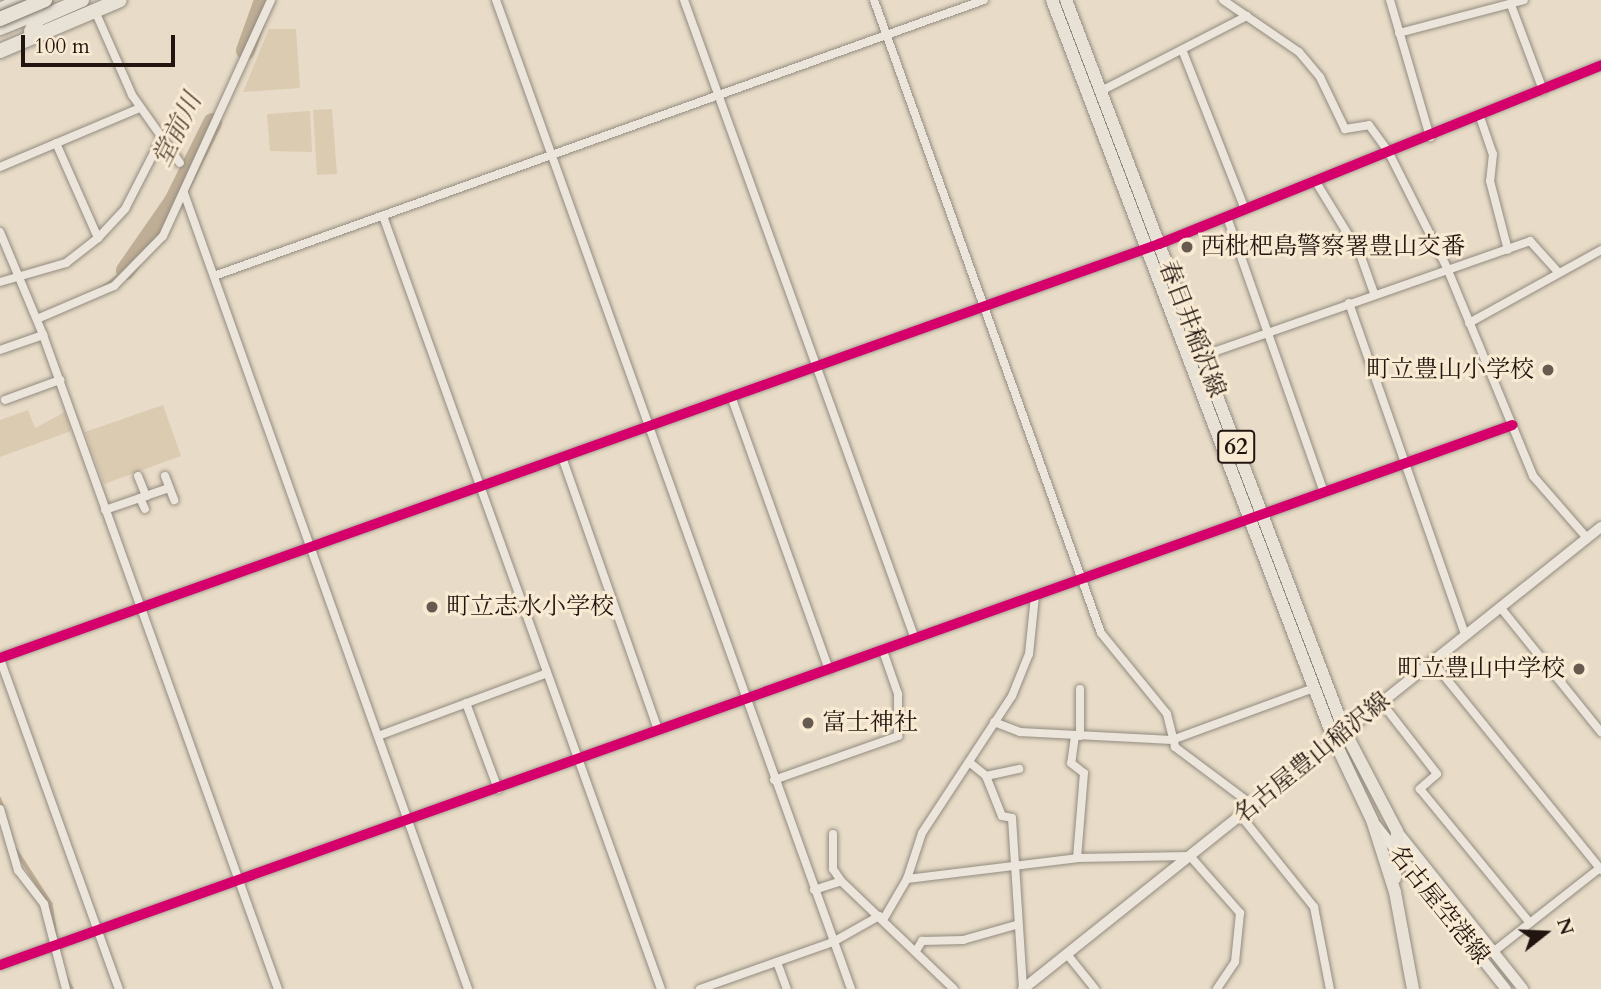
<!DOCTYPE html>
<html>
<head>
<meta charset="utf-8">
<style>
	body { margin:0 }
	#map { position:relative; width:1601px; height:989px; overflow:hidden; background:#e8dcc8; font-family:Cardo,"Noto Serif JP",serif }
	div>[style] { position:absolute }
	.green>* { inset:0; background:#dbcbb1 }
	.stream>* { height:3.5px; margin:-1.75px; padding:0 1.75px; transform-origin:1.75px; border-radius:1.75px; background:#bfae96 }
	.river>* { height:19px; margin:-9.5px; padding:0 9.5px; transform-origin:9.5px; border-radius:9.5px; background:#bfae96 }
	.roads { filter:drop-shadow(0 0 2px #938b7f) drop-shadow(0 0 2px #938b7f) }
	.street>* { height:8px; margin:-4px; padding:0 4px; transform-origin:4px; border-radius:4px; background:#ebe5dc }
	.secondary>* { height:10px; margin:-5px; padding:0 5px; transform-origin:5px; border-radius:5px; background:#ebe5dc }
	.primary>* { height:12px; margin:-6px; padding:0 6px; transform-origin:6px; border-radius:6px; background:#e8e1d6 }
	.highway>* { height:14px; margin:-7px; padding:0 7px; transform-origin:7px; border-radius:7px; background:#e8e1d6 }
	.bridges { filter:drop-shadow(0 0 2px #787066) drop-shadow(0 0 2px #787066) }
	.highway-bridge>* { height:14px; margin:-7px; padding:0 7px; transform-origin:7px; border-radius:7px; background:#e8e1d6 }
	.cycleway>* { height:10px; margin:-5px; padding:0 5px; transform-origin:5px; border-radius:5px; background:#d6006c }
	.dots>* { width:19px; height:19px; translate:-50% -50%; box-sizing:border-box; border:4px solid #f8ead3; border-radius:50% }
	span { translate:-50% -50%; white-space:nowrap; text-align:center; line-height:1.15; -webkit-text-stroke:6px #f8ead3; paint-order:stroke }
	.shield-label span { padding:2px 5px; background:#f8ead3; border:2px solid; border-radius:5px; -webkit-text-stroke-width:0 }
	.shield-label { font-size:23px; color:#22150f; font-weight:700 }
	.poi-label { font-size:24px; color:#22150f }
	.left { translate:0 -50%; text-align:left }
	.right { translate:-100% -50%; text-align:right }
	.street-label { font-size:24px; color:#22150f }
	.water-label { font-size:26px; color:#5a4a3d; font-style:italic }
	.north { position:absolute; left:1510px; top:898px; width:70px; height:70px; -webkit-text-stroke:5px #f8ead3; paint-order:stroke; rotate:72deg; font-size:19px; font-weight:700; line-height:28px; text-align:center; color:#22150f }
	.north::after { content:''; display:block; margin:auto; width:24px; height:32px; background:#22150f; clip-path:polygon(50% 0,100% 100%,50% 72%,0 100%) }
	.scale { position:absolute; left:21px; top:35px; width:154px; height:32px; box-sizing:border-box; border:4px solid #22150f; border-top:0; padding-left:9px; font-size:21px; line-height:24px; white-space:nowrap; color:#22150f; -webkit-text-stroke:5px #f8ead3; paint-order:stroke }
</style>
</head>
<body>
<div id="map">
	<div class="green">
		<i style="clip-path:polygon(269px 29px,296px 29px,300px 88px,243px 92px)"></i>
		<i style="clip-path:polygon(332px 109px,337px 174px,317px 175px,313px 110px)"></i>
		<i style="clip-path:polygon(310px 111px,312px 152px,270px 151px,267px 114px)"></i>
		<i style="clip-path:polygon(163px 405px,181px 456px,104px 484px,85px 432px)"></i>
		<i style="clip-path:polygon(28px 410px,35px 428px,65px 412px,71px 431px,0 457px,0 420px)"></i>
	</div>
	<div class="stream">
		<i style="left:103px;top:288px;width:20px;rotate:-37deg"></i>
		<i style="left:0;top:799px;width:46px;rotate:73.5deg"></i>
		<i style="left:16px;top:850px;width:64px;rotate:57.1deg"></i>
		<i style="left:51px;top:904px;width:33px;rotate:81deg"></i>
		<i style="left:67px;top:979px;width:11px;rotate:63deg"></i>
	</div>
	<div class="river">
		<i style="left:245px;top:50px;width:53px;rotate:-70.2deg"></i>
		<i style="left:125px;top:270px;width:84px;rotate:-55.2deg"></i>
		<i style="left:173px;top:201px;width:88px;rotate:-63.7deg"></i>
	</div>
	<div class="roads">
		<div class="street">
			<i style="left:496px;top:0;width:1051px;rotate:70.25deg"></i>
			<i style="left:684px;top:0;width:679px;rotate:70.12deg"></i>
			<i style="left:874px;top:0;width:672px;rotate:70.27deg"></i>
			<i style="left:1101px;top:633px;width:104px;rotate:50.8deg"></i>
			<i style="left:1167px;top:714px;width:34px;rotate:76deg"></i>
			<i style="left:1175px;top:747px;width:99px;rotate:36.8deg"></i>
			<i style="left:1223px;top:0;width:92px;rotate:34.4deg"></i>
			<i style="left:1299px;top:52px;width:33px;rotate:50deg"></i>
			<i style="left:1320px;top:77px;width:58px;rotate:64.3deg"></i>
			<i style="left:1345px;top:129px;width:24px;rotate:-9deg"></i>
			<i style="left:1369px;top:125px;width:34px;rotate:54deg"></i>
			<i style="left:1389px;top:153px;width:129px;rotate:63.2deg"></i>
			<i style="left:1447px;top:268px;width:225px;rotate:67.5deg"></i>
			<i style="left:1533px;top:476px;width:82px;rotate:48.9deg"></i>
			<i style="left:1390px;top:0;width:143px;rotate:73.7deg"></i>
			<i style="left:1511px;top:5px;width:91px;rotate:69.4deg"></i>
			<i style="left:95px;top:11px;width:92px;rotate:66.2deg"></i>
			<i style="left:132px;top:95px;width:83px;rotate:54.8deg"></i>
			<i style="left:1399px;top:33px;width:129px;rotate:-14.8deg"></i>
			<i style="left:1183px;top:52px;width:169px;rotate:68.5deg"></i>
			<i style="left:1101px;top:91px;width:164px;rotate:-27.2deg"></i>
			<i style="left:1480px;top:117px;width:39px;rotate:71deg"></i>
			<i style="left:1493px;top:154px;width:27px;rotate:96deg"></i>
			<i style="left:1490px;top:181px;width:71px;rotate:75.4deg"></i>
			<i style="left:56px;top:143px;width:104px;rotate:66.1deg"></i>
			<i style="left:0;top:167px;width:152px;rotate:-22.9deg"></i>
			<i style="left:1316px;top:182px;width:84px;rotate:58.6deg"></i>
			<i style="left:1360px;top:254px;width:41px;rotate:70.3deg"></i>
			<i style="left:184px;top:193px;width:845px;rotate:70.36deg"></i>
			<i style="left:383px;top:216px;width:821px;rotate:70.22deg"></i>
			<i style="left:1227px;top:217px;width:292px;rotate:70.6deg"></i>
			<i style="left:0;top:232px;width:112px;rotate:67.3deg"></i>
			<i style="left:43px;top:335px;width:695px;rotate:70.24deg"></i>
			<i style="left:214px;top:276px;width:818px;rotate:-19.72deg"></i>
			<i style="left:0;top:282px;width:69px;rotate:-16.1deg"></i>
			<i style="left:66px;top:263px;width:41px;rotate:-38deg"></i>
			<i style="left:98px;top:238px;width:40px;rotate:-47deg"></i>
			<i style="left:125px;top:209px;width:76px;rotate:-62.8deg"></i>
			<i style="left:1349px;top:303px;width:352px;rotate:70.7deg"></i>
			<i style="left:37px;top:319px;width:84px;rotate:-23.2deg"></i>
			<i style="left:114px;top:286px;width:70px;rotate:-45.6deg"></i>
			<i style="left:163px;top:236px;width:260px;rotate:-65.4deg"></i>
			<i style="left:1469px;top:323px;width:151px;rotate:-28.9deg"></i>
			<i style="left:0;top:350px;width:46px;rotate:-19.2deg"></i>
			<i style="left:1202px;top:356px;width:348px;rotate:-19.3deg"></i>
			<i style="left:1530px;top:241px;width:42px;rotate:47.9deg"></i>
			<i style="left:731px;top:396px;width:291px;rotate:70.3deg"></i>
			<i style="left:5px;top:400px;width:59px;rotate:-20deg"></i>
			<i style="left:562px;top:457px;width:289px;rotate:70.6deg"></i>
			<i style="left:138px;top:476px;width:22px;rotate:68deg"></i>
			<i style="left:165px;top:476px;width:26px;rotate:69deg"></i>
			<i style="left:140px;top:498px;width:12px;rotate:66deg"></i>
			<i style="left:105px;top:510px;width:68px;rotate:-19deg"></i>
			<i style="left:1500px;top:607px;width:161px;rotate:51.1deg"></i>
			<i style="left:0;top:658px;width:1231px;rotate:-19.66deg"></i>
			<i style="left:1159px;top:244px;width:477px;rotate:-22deg"></i>
			<i style="left:0;top:659px;width:351px;rotate:70.2deg"></i>
			<i style="left:1432px;top:661px;width:269px;rotate:51deg"></i>
			<i style="left:1080px;top:689px;width:47px;rotate:90deg"></i>
			<i style="left:1381px;top:702px;width:91px;rotate:52.1deg"></i>
			<i style="left:1437px;top:774px;width:23px;rotate:139deg"></i>
			<i style="left:1420px;top:789px;width:173px;rotate:50.6deg"></i>
			<i style="left:466px;top:703px;width:92px;rotate:69.6deg"></i>
			<i style="left:994px;top:722px;width:28px;rotate:21deg"></i>
			<i style="left:1020px;top:732px;width:152px;rotate:3deg"></i>
			<i style="left:1172px;top:740px;width:151px;rotate:-20.1deg"></i>
			<i style="left:378px;top:736px;width:180px;rotate:-20.4deg"></i>
			<i style="left:1075px;top:736px;width:27px;rotate:98deg"></i>
			<i style="left:1071px;top:763px;width:16px;rotate:38deg"></i>
			<i style="left:1084px;top:773px;width:85px;rotate:94.7deg"></i>
			<i style="left:969px;top:762px;width:22px;rotate:39deg"></i>
			<i style="left:986px;top:776px;width:43px;rotate:68.2deg"></i>
			<i style="left:1002px;top:816px;width:10px;rotate:11deg"></i>
			<i style="left:1012px;top:818px;width:171px;rotate:86.3deg"></i>
			<i style="left:986px;top:776px;width:34px;rotate:-12deg"></i>
			<i style="left:774px;top:780px;width:132px;rotate:-19.5deg"></i>
			<i style="left:898px;top:736px;width:42px;rotate:-90deg"></i>
			<i style="left:898px;top:694px;width:46px;rotate:-109.2deg"></i>
			<i style="left:0;top:809px;width:64px;rotate:73.6deg"></i>
			<i style="left:18px;top:870px;width:43px;rotate:52.6deg"></i>
			<i style="left:44px;top:904px;width:88px;rotate:75.5deg"></i>
			<i style="left:1241px;top:816px;width:117px;rotate:51.3deg"></i>
			<i style="left:1314px;top:907px;width:84px;rotate:79deg"></i>
			<i style="left:833px;top:834px;width:35px;rotate:90deg"></i>
			<i style="left:833px;top:869px;width:14px;rotate:56deg"></i>
			<i style="left:841px;top:881px;width:156px;rotate:43.7deg"></i>
			<i style="left:907px;top:879px;width:171px;rotate:-7deg"></i>
			<i style="left:1077px;top:858px;width:113px;rotate:-1deg"></i>
			<i style="left:1190px;top:856px;width:76px;rotate:48.7deg"></i>
			<i style="left:1240px;top:913px;width:49px;rotate:95.8deg"></i>
			<i style="left:1235px;top:962px;width:32px;rotate:124deg"></i>
			<i style="left:814px;top:890px;width:28px;rotate:-18deg"></i>
			<i style="left:883px;top:920px;width:48px;rotate:-59.7deg"></i>
			<i style="left:907px;top:879px;width:48px;rotate:-71.9deg"></i>
			<i style="left:922px;top:833px;width:164px;rotate:-56.7deg"></i>
			<i style="left:1012px;top:696px;width:45px;rotate:-68deg"></i>
			<i style="left:1029px;top:654px;width:58px;rotate:-84.1deg"></i>
			<i style="left:916px;top:951px;width:12px;rotate:-59deg"></i>
			<i style="left:922px;top:941px;width:41px;rotate:-1.4deg"></i>
			<i style="left:963px;top:940px;width:55px;rotate:-15.8deg"></i>
			<i style="left:1493px;top:952px;width:137px;rotate:-38.2deg"></i>
			<i style="left:1067px;top:954px;width:45px;rotate:51.3deg"></i>
			<i style="left:777px;top:962px;width:29px;rotate:70deg"></i>
			<i style="left:0;top:965px;width:1606px;rotate:-19.65deg"></i>
			<i style="left:700px;top:989px;width:141px;rotate:-19.5deg"></i>
			<i style="left:833px;top:942px;width:53px;rotate:-29.5deg"></i>
		</div>
		<div class="secondary">
			<i style="left:1375px;top:824px;width:211px;rotate:51.6deg"></i>
			<i style="left:1397px;top:831px;width:202px;rotate:51.4deg"></i>
			<i style="left:1023px;top:989px;width:740px;rotate:-38.64deg"></i>
		</div>
		<div class="primary">
			<i style="left:1052px;top:0;width:792px;rotate:69.14deg"></i>
			<i style="left:1334px;top:740px;width:89px;rotate:64.6deg"></i>
			<i style="left:1372px;top:820px;width:76px;rotate:72.3deg"></i>
			<i style="left:1395px;top:892px;width:99px;rotate:79.5deg"></i>
			<i style="left:1066px;top:0;width:783px;rotate:69.14deg"></i>
			<i style="left:1345px;top:732px;width:112px;rotate:62.3deg"></i>
			<i style="left:1397px;top:831px;width:47px;rotate:92.4deg"></i>
		</div>
		<div class="highway">
			<i style="left:0;top:10px;width:24px;rotate:-24deg"></i>
			<i style="left:0;top:28px;width:35px;rotate:-22deg"></i>
			<i style="left:32px;top:15px;width:13px;rotate:-67deg"></i>
			<i style="left:31px;top:31px;width:14px;rotate:-60deg"></i>
			<i style="left:38px;top:19px;width:48px;rotate:-23.4deg"></i>
			<i style="left:0;top:51px;width:130px;rotate:-23deg"></i>
		</div>
	</div>
	<div class="bridges">
		<div class="highway-bridge">
			<i style="left:0;top:19px;width:49px;rotate:-22.9deg"></i>
		</div>
	</div>
	<div class="cycleway">
		<i style="left:0;top:658px;width:1231px;rotate:-19.66deg"></i>
		<i style="left:1159px;top:244px;width:477px;rotate:-22deg"></i>
		<i style="left:0;top:965px;width:1606px;rotate:-19.65deg"></i>
	</div>
	<div class="dots">
		<i style="left:1187px;top:247px;background:#675b50"></i>
		<i style="left:1548px;top:370px;background:#675b50"></i>
		<i style="left:432px;top:607px;background:#675b50"></i>
		<i style="left:1579px;top:669px;background:#675b50"></i>
		<i style="left:808px;top:723px;background:#675b50"></i>
	</div>
	<div class="shield-label">
		<span style="left:1236px;top:447px">62</span>
	</div>
	<div class="poi-label">
		<span class="left" style="left:1201px;top:247px">西枇杷島警察署豊山交番</span>
		<span class="right" style="left:1534px;top:370px">町立豊山小学校</span>
		<span class="left" style="left:446px;top:607px">町立志水小学校</span>
		<span class="right" style="left:1565px;top:669px">町立豊山中学校</span>
		<span class="left" style="left:822px;top:723px">富士神社</span>
	</div>
	<div class="street-label">
		<span style="left:1192px;top:329px;rotate:69deg">春日井稲沢線</span>
		<span style="left:1312px;top:758px;rotate:-39deg">名古屋豊山稲沢線</span>
		<span style="left:1439px;top:905px;rotate:51deg">名古屋空港線</span>
	</div>
	<div class="water-label">
		<span style="left:177px;top:130px;rotate:-64deg">堂前川</span>
	</div>
	<div class="north">N</div>
	<div class="scale">100 m</div>
</div>
</body>
</html>
